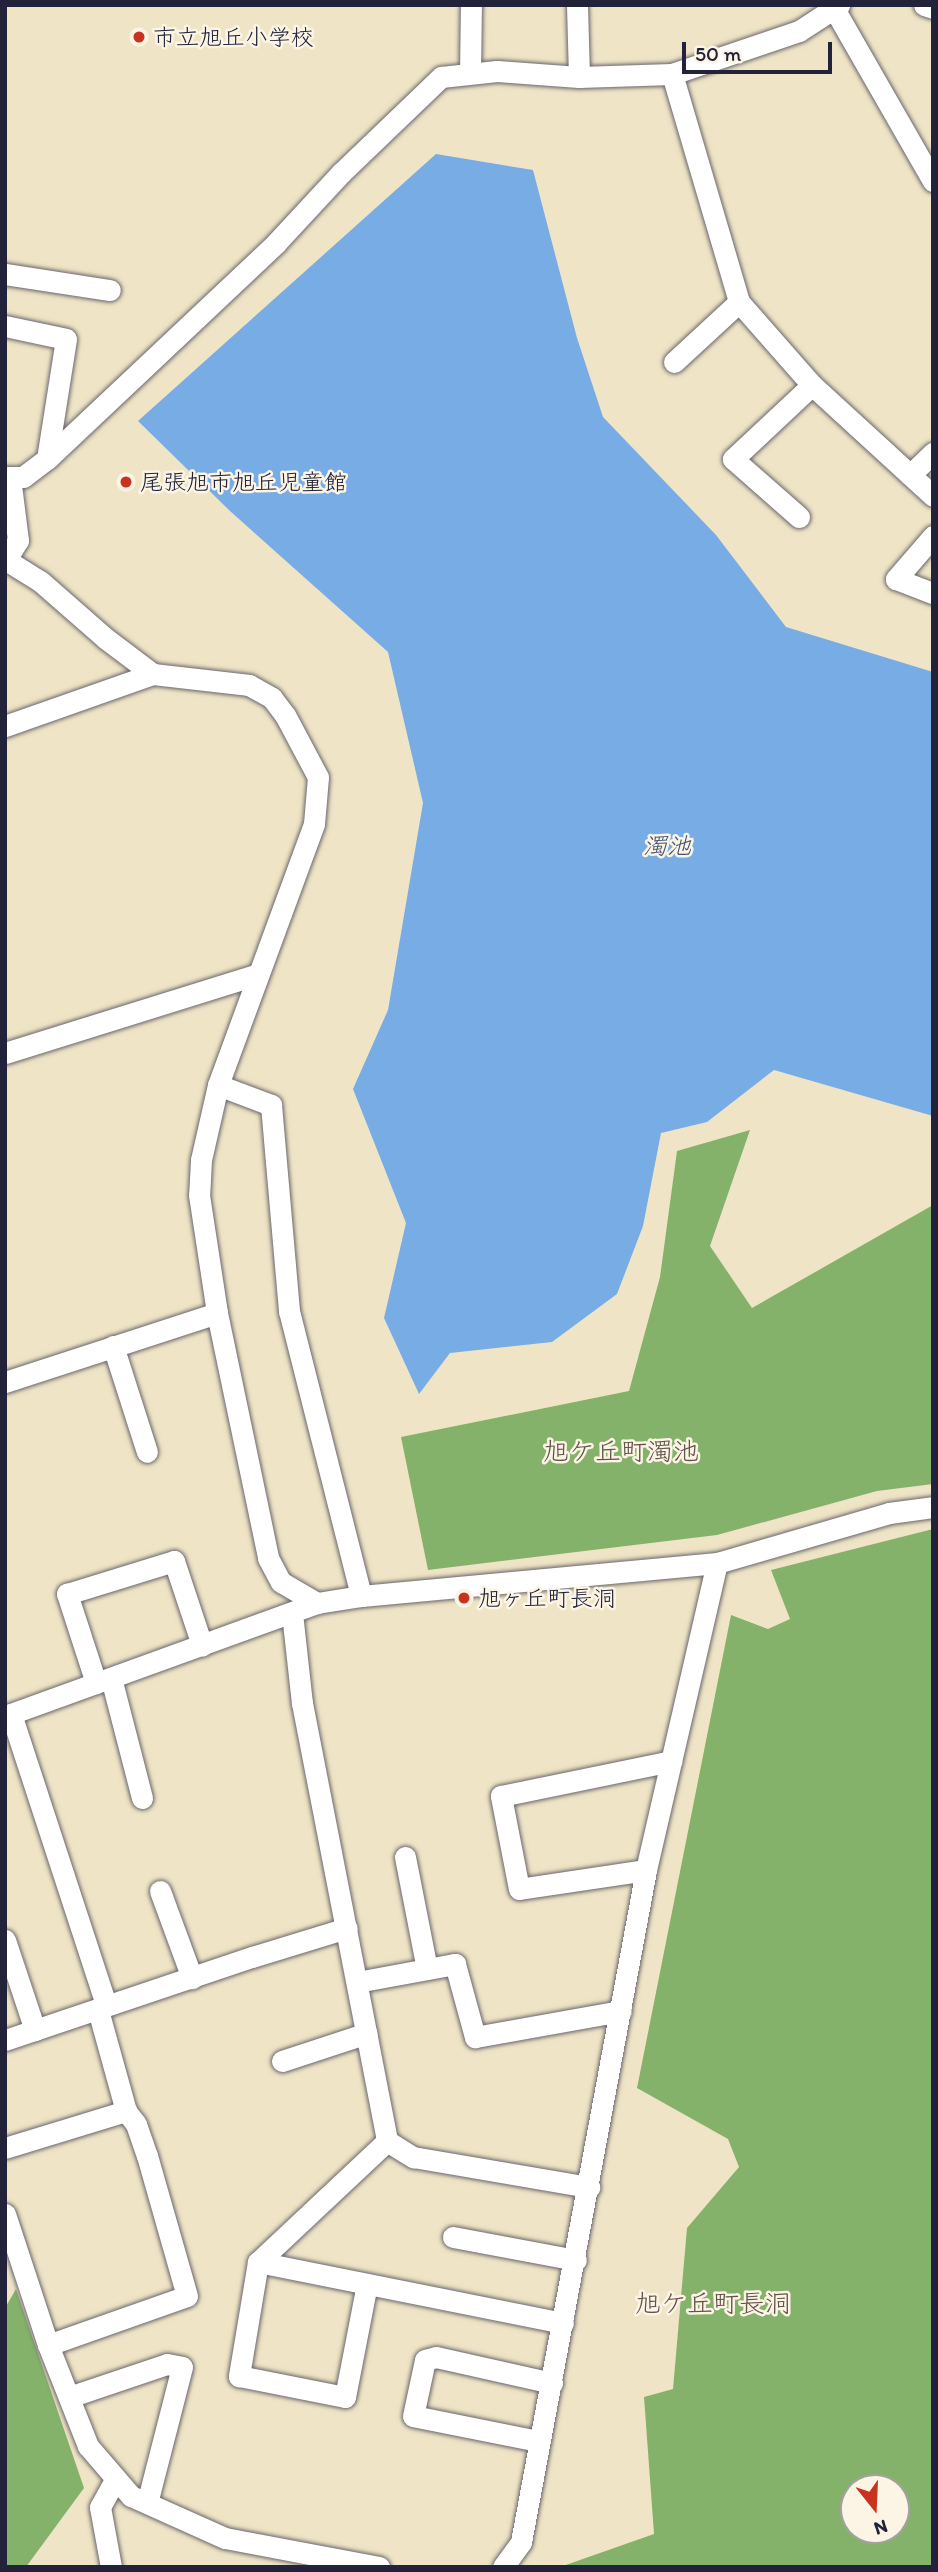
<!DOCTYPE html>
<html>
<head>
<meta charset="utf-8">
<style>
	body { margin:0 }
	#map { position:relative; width:938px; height:2572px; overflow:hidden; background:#efe5c6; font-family:Itim,"Klee One",sans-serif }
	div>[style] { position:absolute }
	.forest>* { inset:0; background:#85b26b }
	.water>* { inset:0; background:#77ace5 }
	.roads { filter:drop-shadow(0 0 2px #6a666c) drop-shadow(0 0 2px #6a666c) }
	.minor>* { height:21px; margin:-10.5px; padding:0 10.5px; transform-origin:10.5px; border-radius:10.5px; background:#fff }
	.dots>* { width:19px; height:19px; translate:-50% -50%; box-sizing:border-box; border:4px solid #fcf5e5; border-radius:50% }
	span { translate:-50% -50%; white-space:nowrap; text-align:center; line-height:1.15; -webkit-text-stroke:5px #fcf5e5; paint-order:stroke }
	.poi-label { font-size:23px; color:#22223b }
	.left { translate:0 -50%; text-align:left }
	.water-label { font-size:24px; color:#405276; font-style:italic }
	.quarter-label { font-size:26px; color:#63534d }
	.frame { position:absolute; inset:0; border:7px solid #22223b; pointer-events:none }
	.north { position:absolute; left:840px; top:2474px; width:70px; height:70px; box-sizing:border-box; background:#fcf5e5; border:2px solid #a5a1a1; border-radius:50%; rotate:162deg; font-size:19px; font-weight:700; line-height:28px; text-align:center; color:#22223b }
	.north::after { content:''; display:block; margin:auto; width:24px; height:32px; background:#c8321e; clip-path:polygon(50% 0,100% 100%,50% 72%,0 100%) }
	.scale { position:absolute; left:682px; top:42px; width:150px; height:32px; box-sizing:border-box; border:4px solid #22223b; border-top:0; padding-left:9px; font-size:21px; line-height:24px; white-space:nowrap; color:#22223b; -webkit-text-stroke:5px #fcf5e5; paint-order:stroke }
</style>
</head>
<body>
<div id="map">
	<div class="forest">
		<i style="clip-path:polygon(750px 1130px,710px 1246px,752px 1308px,933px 1205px,933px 1484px,877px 1491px,717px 1535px,428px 1570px,401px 1437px,629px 1391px,660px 1277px,677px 1151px)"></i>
		<i style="clip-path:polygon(evenodd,933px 1529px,933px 2567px,560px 2567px,654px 2534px,644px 2397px,673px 2389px,687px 2228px,739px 2167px,728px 2139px,637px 2088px,731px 1615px,768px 1629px,790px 1619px,771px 1570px,933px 1529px,854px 2488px,896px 2488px,896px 2530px,854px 2530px,854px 2488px)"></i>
		<i style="clip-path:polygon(16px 2289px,84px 2488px,26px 2567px,5px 2567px,5px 2308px)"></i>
	</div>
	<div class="water">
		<i style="clip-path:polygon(436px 154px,533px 170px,577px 338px,603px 417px,716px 535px,786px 627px,933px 672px,933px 1116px,774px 1070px,707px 1122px,661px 1133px,643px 1226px,617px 1294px,552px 1342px,450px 1353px,419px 1394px,384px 1318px,406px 1223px,353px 1089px,388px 1010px,423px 803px,388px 652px,230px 511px,138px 421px)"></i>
	</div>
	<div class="roads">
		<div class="minor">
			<i style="left:577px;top:5px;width:72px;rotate:88.4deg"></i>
			<i style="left:832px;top:5px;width:203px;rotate:60.2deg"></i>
			<i style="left:924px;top:5px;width:9px;rotate:18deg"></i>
			<i style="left:470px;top:73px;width:68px;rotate:-89.2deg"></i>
			<i style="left:672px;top:74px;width:238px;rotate:73.6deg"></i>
			<i style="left:739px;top:302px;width:111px;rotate:48.7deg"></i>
			<i style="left:812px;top:385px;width:164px;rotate:42.5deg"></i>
			<i style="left:5px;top:274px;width:106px;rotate:8.7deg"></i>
			<i style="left:5px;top:326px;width:62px;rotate:12deg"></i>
			<i style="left:66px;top:339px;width:121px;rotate:99deg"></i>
			<i style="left:674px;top:362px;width:88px;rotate:-42.7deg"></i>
			<i style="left:910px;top:475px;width:32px;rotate:-44deg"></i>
			<i style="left:5px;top:477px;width:18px"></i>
			<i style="left:23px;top:477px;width:30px;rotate:-37deg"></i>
			<i style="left:47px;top:459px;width:316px;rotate:-43.3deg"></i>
			<i style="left:277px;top:242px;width:94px;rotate:-47.2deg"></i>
			<i style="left:341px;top:173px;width:139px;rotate:-43.8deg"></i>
			<i style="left:441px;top:77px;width:56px;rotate:-6.1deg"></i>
			<i style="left:497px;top:71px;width:82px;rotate:4.2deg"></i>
			<i style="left:579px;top:77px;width:93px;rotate:-1.8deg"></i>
			<i style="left:672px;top:74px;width:134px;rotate:-18.7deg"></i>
			<i style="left:799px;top:31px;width:48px;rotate:-33deg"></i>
			<i style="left:10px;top:477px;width:64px;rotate:82.8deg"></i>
			<i style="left:18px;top:540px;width:23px;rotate:121deg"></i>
			<i style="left:6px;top:560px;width:40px;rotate:32deg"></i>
			<i style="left:40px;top:581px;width:86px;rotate:41.2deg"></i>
			<i style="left:105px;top:638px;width:60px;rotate:36.9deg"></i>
			<i style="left:799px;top:517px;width:88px;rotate:-138.7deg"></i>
			<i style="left:733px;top:459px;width:108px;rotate:-43.1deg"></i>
			<i style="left:933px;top:536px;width:57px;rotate:130.7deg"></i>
			<i style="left:896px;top:579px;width:40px;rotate:21deg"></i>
			<i style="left:5px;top:726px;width:157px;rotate:-19.4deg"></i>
			<i style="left:153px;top:674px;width:97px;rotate:6.5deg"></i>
			<i style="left:249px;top:685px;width:26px;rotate:29deg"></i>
			<i style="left:272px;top:698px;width:21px;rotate:53deg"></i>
			<i style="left:285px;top:715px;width:70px;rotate:62deg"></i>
			<i style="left:318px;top:777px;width:47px;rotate:94.9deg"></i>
			<i style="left:314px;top:824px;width:278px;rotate:110.2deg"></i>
			<i style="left:218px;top:1085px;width:77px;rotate:102.8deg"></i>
			<i style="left:201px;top:1160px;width:35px;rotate:93deg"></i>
			<i style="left:199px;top:1195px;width:119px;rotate:81.3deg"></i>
			<i style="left:217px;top:1313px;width:250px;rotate:78.2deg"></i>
			<i style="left:268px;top:1558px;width:27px;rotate:62deg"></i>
			<i style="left:281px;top:1582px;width:42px;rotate:30.3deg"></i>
			<i style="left:5px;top:1053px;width:265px;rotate:-17.3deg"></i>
			<i style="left:218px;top:1085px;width:57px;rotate:20.7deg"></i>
			<i style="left:271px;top:1105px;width:207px;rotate:85deg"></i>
			<i style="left:289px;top:1311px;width:294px;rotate:75.8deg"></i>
			<i style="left:113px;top:1346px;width:111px;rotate:72.2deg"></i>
			<i style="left:5px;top:1382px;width:223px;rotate:-18deg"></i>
			<i style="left:292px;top:1613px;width:91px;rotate:83.7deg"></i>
			<i style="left:302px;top:1703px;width:446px;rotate:79deg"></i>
			<i style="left:387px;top:2141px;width:31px;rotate:32deg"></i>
			<i style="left:413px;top:2157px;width:179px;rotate:9.7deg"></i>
			<i style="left:111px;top:1678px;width:124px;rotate:75.5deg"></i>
			<i style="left:96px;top:1683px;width:94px;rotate:-108deg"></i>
			<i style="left:67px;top:1594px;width:112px;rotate:-17.1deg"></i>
			<i style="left:174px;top:1561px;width:89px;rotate:71.6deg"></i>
			<i style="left:11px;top:1714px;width:306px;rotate:71.9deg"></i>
			<i style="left:5px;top:1716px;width:332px;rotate:-19.9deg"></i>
			<i style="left:317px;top:1603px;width:45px;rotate:-9deg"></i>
			<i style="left:361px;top:1596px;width:358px;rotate:-5.3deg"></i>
			<i style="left:717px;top:1563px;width:179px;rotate:-16.2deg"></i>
			<i style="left:889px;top:1513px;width:44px;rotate:-7.8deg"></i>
			<i style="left:405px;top:1857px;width:114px;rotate:78.9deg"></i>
			<i style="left:646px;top:1870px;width:128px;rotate:171.5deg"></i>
			<i style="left:519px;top:1889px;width:95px;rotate:-101deg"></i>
			<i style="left:501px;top:1796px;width:174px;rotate:-11.6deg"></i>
			<i style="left:160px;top:1891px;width:93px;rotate:69.8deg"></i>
			<i style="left:5px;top:1940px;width:95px;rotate:71.6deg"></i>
			<i style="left:357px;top:1982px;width:100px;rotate:-10.4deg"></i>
			<i style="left:455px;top:1964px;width:76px;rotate:74.7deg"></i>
			<i style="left:475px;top:2037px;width:148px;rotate:-10.1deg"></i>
			<i style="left:5px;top:2040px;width:261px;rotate:-18.6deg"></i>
			<i style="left:252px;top:1957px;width:99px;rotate:-17deg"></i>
			<i style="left:282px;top:2061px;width:89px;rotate:-18.2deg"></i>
			<i style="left:387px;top:2141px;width:177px;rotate:136.8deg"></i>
			<i style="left:258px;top:2262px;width:311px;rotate:11.3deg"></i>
			<i style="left:5px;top:2148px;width:127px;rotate:-17deg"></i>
			<i style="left:5px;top:2214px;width:138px;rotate:71.8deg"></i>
			<i style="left:48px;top:2345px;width:109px;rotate:68.4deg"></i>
			<i style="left:88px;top:2446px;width:66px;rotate:49.3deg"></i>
			<i style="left:131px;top:2496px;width:103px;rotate:24.1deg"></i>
			<i style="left:225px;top:2538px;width:157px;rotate:10.7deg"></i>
			<i style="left:453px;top:2237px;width:125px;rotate:10.6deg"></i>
			<i style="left:258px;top:2262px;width:116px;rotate:99.5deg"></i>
			<i style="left:239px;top:2376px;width:108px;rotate:11.2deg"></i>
			<i style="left:345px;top:2397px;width:115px;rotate:-79deg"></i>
			<i style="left:48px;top:2345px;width:147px;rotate:-19.4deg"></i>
			<i style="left:187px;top:2296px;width:146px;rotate:-105.9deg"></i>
			<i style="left:147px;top:2156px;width:34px;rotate:-109deg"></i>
			<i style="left:136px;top:2124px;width:16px;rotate:-128deg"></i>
			<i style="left:126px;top:2111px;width:105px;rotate:-105.5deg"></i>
			<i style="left:69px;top:2397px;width:103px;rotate:-18.6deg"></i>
			<i style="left:167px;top:2364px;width:15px;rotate:11deg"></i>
			<i style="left:182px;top:2367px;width:140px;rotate:104.4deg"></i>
			<i style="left:538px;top:2441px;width:127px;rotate:-168.7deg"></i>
			<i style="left:413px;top:2416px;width:57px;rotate:-77.9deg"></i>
			<i style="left:425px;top:2360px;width:11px;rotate:-15deg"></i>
			<i style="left:436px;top:2357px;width:119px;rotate:12.6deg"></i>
			<i style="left:111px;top:2567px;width:61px;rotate:-100.4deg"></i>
			<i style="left:100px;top:2507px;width:31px;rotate:-61deg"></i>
			<i style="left:503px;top:2567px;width:31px;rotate:-54deg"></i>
			<i style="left:521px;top:2542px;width:684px;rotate:-79.46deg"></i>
			<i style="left:646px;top:1870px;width:315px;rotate:-77deg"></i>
		</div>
	</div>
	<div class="dots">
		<i style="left:139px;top:37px;background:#c8321e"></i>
		<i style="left:126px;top:482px;background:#c8321e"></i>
		<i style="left:464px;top:1598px;background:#c8321e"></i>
	</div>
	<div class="poi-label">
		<span class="left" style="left:153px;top:37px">市立旭丘小学校</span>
		<span class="left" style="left:140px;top:482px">尾張旭市旭丘児童館</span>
		<span class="left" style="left:478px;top:1598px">旭ヶ丘町長洞</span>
	</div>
	<div class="water-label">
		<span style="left:667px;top:846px">濁池</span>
	</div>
	<div class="quarter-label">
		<span style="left:621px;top:1452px">旭ケ丘町濁池</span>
		<span style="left:713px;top:2304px">旭ケ丘町長洞</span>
	</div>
	<div class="frame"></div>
	<div class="north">N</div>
	<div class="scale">50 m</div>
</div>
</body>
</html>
